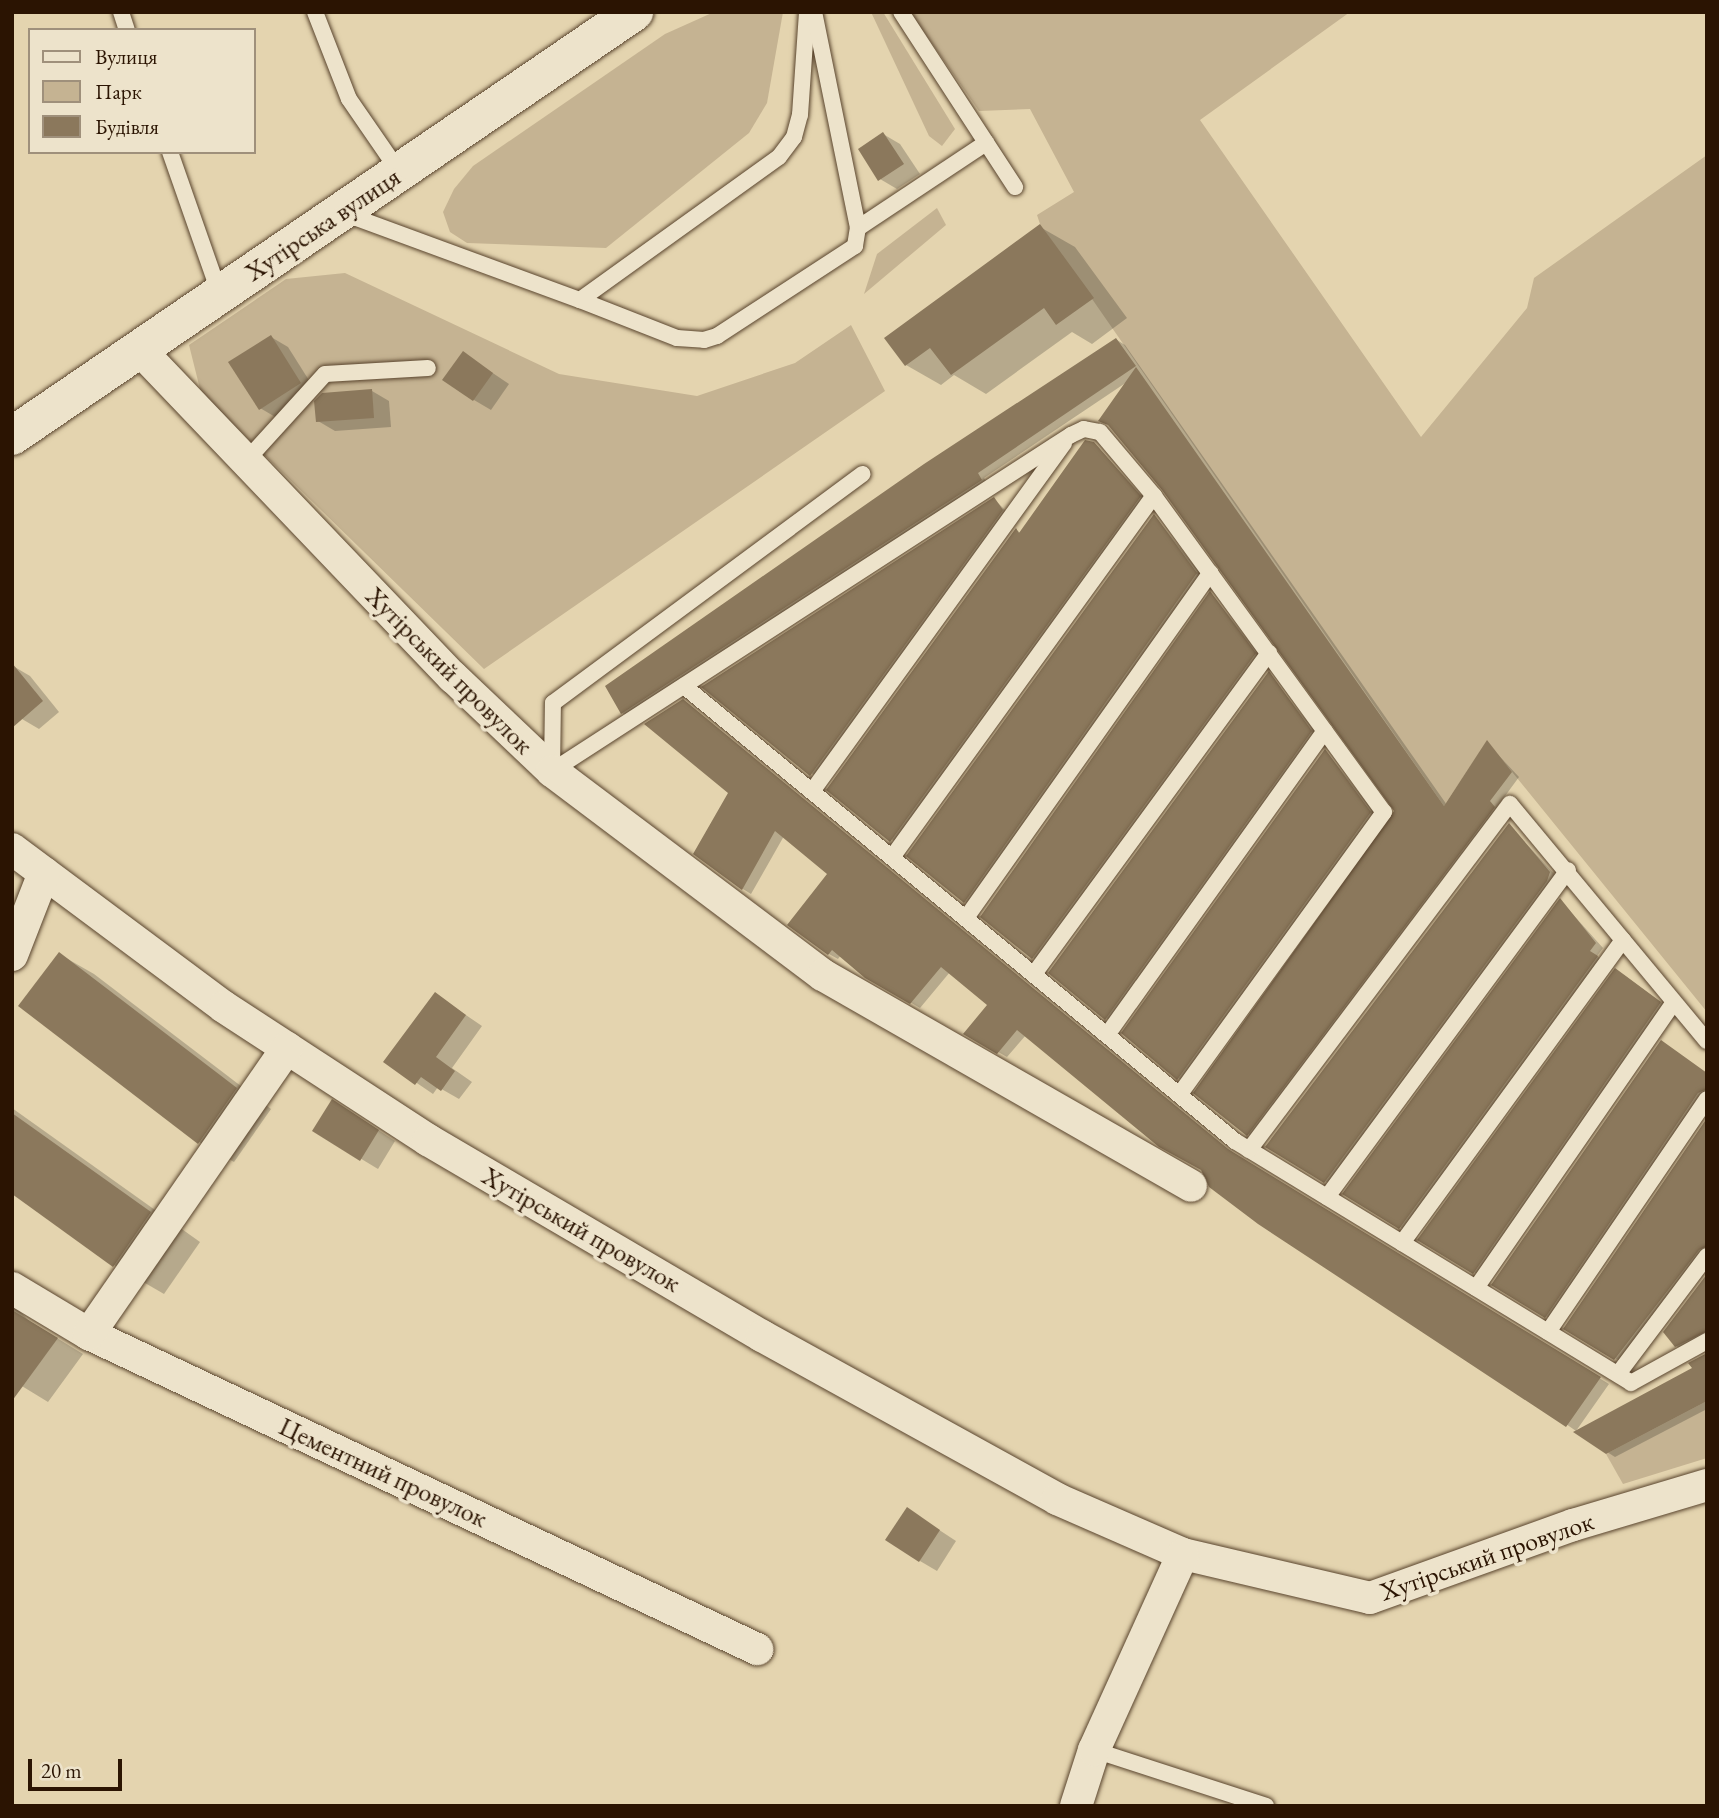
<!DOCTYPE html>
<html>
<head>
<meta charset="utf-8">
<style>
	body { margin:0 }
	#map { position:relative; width:1719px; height:1818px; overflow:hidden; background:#e4d4af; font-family:"EB Garamond",serif }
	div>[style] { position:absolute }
	.green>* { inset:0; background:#c5b392 }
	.shadow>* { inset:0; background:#0003 }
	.building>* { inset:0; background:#8b785c }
	.roads { filter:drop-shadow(0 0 2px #59442d) drop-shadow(0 0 2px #59442d) }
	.service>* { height:16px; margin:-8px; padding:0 8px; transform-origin:8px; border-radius:8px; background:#ede3cb }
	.minor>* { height:32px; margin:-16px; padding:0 16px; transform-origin:16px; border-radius:16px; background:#ede3cb }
	.secondary>* { height:38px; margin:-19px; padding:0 19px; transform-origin:19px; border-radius:19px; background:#ede3cb }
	span { translate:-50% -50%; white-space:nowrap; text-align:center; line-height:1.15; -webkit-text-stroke:7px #ede3cb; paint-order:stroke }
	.street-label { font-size:26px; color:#2b1402 }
	.frame { position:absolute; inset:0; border:14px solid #2b1402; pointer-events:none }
	.legend { position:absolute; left:28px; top:28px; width:228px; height:126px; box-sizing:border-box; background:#ede3cb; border:2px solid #9f907b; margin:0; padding:9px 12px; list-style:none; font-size:21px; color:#2b1402 }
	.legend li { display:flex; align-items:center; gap:14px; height:35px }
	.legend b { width:35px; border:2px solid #9f907b }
	.scale { position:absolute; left:28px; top:1759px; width:94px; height:32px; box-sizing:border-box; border:4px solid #2b1402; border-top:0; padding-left:9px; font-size:21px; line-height:24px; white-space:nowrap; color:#2b1402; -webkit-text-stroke:5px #ede3cb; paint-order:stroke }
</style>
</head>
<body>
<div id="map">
	<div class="green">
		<i style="clip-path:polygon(714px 12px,783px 12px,767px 103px,749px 133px,606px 248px,467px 243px,450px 232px,443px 212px,454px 189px,473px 166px,665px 34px)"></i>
		<i style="clip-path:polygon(871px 12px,883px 12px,955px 129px,942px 146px,929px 136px)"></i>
		<i style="clip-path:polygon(910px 12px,1350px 12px,1200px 120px,1421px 437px,1527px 308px,1534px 278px,1707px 155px,1707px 1012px,1487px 741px,1444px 806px,1040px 224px,1037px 215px,1074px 192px,1030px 109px,979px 111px)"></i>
		<i style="clip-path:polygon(937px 208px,946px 225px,864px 294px,877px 254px)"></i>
		<i style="clip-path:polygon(345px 273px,559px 374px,697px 396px,795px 363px,851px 325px,885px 391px,484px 669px,201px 393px,189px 345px,286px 279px)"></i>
		<i style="clip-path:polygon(1707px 1401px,1707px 1458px,1623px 1484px,1606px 1454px)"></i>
	</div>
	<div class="shadow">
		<i style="clip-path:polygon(883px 134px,900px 144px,920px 174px,897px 189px,880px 179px)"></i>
		<i style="clip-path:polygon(1040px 227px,1075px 247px,1127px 318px,1092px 344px,1072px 332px,986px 394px,954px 375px,941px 385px,906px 365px)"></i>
		<i style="clip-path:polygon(271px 337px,288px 347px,317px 393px,277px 418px,260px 408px)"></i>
		<i style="clip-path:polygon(1117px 340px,1125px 345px,1447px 805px,1487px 743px,1519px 777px,1497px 807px,1502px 812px,1255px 1139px,1248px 1134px,1397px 811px,1127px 382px,984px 478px,989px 485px,630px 717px,622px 713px)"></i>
		<i style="clip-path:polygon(463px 353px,509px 384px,491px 410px,474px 400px)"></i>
		<i style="clip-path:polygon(372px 391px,389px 401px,391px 427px,335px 431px,318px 421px)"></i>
		<i style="clip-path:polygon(1094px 443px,1148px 502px,899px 845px,829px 789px,1016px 530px,1021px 533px)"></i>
		<i style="clip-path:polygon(994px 499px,1010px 515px,819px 779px,704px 687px)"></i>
		<i style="clip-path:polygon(1155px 516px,1204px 578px,972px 906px,965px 902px)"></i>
		<i style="clip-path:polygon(1211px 593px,1263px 659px,1040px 963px,1033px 958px)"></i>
		<i style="clip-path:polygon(13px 666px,30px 676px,59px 712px,39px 729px,22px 719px)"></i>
		<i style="clip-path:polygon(1269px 674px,1319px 736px,1114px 1023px,1106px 1018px)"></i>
		<i style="clip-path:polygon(683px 701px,1238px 1157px,1609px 1384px,1576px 1431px,1202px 1169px,1026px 1035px,1007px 1057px,965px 1033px,990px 1005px,950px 972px,920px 1008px,866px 976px,841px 955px,838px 959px,829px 954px,830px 874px,784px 836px,751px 894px,743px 889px,730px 792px)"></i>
		<i style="clip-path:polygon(1326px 751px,1378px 817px,1186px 1083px,1178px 1078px)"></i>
		<i style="clip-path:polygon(1509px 825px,1557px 877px,1333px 1186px,1267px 1146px)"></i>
		<i style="clip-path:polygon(1561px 901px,1603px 948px,1597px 956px,1605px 962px,1408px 1232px,1345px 1194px)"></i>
		<i style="clip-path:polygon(59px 954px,94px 974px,271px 1109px,234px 1162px,199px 1142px,20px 1005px)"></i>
		<i style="clip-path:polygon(1624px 975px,1668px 1008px,1482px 1277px,1420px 1240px)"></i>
		<i style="clip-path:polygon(435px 994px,482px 1026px,452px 1068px,472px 1082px,459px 1099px,438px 1087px,433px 1094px,386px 1062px)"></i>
		<i style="clip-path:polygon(1707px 1074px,1707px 1102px,1554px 1321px,1493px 1285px)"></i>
		<i style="clip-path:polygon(12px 1108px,200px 1242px,164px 1294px,114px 1265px,12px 1192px)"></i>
		<i style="clip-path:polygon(349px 1111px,395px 1141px,378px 1169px,315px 1131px)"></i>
		<i style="clip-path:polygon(1707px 1121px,1707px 1254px,1623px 1363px,1565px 1328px)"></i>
		<i style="clip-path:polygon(1707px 1277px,1707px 1339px,1684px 1350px,1676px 1346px)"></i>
		<i style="clip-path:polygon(12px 1303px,29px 1321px,83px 1354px,48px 1402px,12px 1380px)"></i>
		<i style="clip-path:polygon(1707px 1354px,1707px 1409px,1615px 1457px,1607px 1452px)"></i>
		<i style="clip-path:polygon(924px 1520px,956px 1541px,937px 1571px,920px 1561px)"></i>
	</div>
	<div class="building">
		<i style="clip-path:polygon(883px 132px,904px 164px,878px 181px,858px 149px)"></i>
		<i style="clip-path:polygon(1040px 224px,1094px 298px,1056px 325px,1044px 308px,951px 375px,930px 348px,905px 366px,884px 338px)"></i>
		<i style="clip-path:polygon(271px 335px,301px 383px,259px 410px,228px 362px)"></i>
		<i style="clip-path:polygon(1116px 338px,1136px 366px,978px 473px,982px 480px,621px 714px,605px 686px,924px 464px)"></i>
		<i style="clip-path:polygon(463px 351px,493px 373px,473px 401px,442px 380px)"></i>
		<i style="clip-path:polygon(1136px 367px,1444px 806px,1487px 740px,1512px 772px,1490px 801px,1495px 807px,1247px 1136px,1193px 1093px,1394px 811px,1162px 490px,1108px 425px,1098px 421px)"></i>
		<i style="clip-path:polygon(372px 389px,374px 418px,316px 422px,314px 401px,322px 393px)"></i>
		<i style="clip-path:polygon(1085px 440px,1094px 442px,1141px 496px,890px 842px,826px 790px,1016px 528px,1019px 533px)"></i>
		<i style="clip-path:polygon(994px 497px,1003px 510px,810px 776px,701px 687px)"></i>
		<i style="clip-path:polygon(1154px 514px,1197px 573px,964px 903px,906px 856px)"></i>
		<i style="clip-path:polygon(1210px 591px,1256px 653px,1032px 959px,980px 917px)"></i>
		<i style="clip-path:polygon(12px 663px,43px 701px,12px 728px)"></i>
		<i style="clip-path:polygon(1269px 671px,1312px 731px,1105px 1020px,1048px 973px)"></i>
		<i style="clip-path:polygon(683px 699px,1228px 1149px,1601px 1377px,1566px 1427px,1258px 1224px,1209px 1187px,1201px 1170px,1159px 1147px,1017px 1030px,997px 1054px,963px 1034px,987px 1005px,941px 967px,910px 1004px,865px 978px,832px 950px,828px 955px,787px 925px,827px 874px,775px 831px,742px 890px,693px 854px,728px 793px,644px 724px)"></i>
		<i style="clip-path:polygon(1325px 749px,1371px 812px,1177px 1080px,1121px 1033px)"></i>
		<i style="clip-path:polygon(1509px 823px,1550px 872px,1547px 881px,1324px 1183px,1265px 1147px)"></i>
		<i style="clip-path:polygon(1560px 898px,1596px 943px,1590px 951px,1598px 956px,1399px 1229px,1342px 1194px)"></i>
		<i style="clip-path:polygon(59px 952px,237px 1088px,198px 1144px,18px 1006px)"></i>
		<i style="clip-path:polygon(1615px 968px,1661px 1002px,1473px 1274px,1417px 1240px)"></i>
		<i style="clip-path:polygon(435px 992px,466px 1015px,436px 1057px,455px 1071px,441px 1091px,421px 1077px,415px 1085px,383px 1062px)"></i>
		<i style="clip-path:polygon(1661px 1040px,1707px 1073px,1707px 1089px,1698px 1093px,1545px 1318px,1491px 1285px)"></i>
		<i style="clip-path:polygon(332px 1099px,379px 1130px,360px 1161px,312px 1131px)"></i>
		<i style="clip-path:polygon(12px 1113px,151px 1212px,113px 1267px,12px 1194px)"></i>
		<i style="clip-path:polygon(1707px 1118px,1707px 1246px,1699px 1250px,1614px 1360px,1563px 1329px)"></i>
		<i style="clip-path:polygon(1707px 1274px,1707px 1331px,1675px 1347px,1663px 1332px)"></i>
		<i style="clip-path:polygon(12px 1310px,58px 1338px,12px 1401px)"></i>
		<i style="clip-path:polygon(1707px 1353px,1707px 1401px,1606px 1454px,1573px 1432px,1692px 1368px,1688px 1363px)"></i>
		<i style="clip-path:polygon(907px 1507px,940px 1530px,919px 1562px,885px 1540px)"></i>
	</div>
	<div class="roads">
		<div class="service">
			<i style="left:121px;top:12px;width:19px;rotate:72deg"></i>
			<i style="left:315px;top:12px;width:93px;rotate:68.7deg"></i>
			<i style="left:349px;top:99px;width:90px;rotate:55.4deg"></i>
			<i style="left:901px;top:12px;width:209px;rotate:56.9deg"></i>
			<i style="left:170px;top:152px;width:151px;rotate:70.7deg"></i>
			<i style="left:343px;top:213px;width:252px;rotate:20.2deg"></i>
			<i style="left:580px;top:300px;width:245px;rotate:-35.7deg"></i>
			<i style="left:779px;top:157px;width:25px;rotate:-53deg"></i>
			<i style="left:794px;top:137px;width:23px;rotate:-75deg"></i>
			<i style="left:800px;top:115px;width:103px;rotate:-86.1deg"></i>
			<i style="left:858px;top:228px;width:154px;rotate:-33.6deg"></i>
			<i style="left:580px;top:300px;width:104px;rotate:21.4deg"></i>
			<i style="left:677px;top:338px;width:27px;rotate:4deg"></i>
			<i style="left:704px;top:340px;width:14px;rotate:-17deg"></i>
			<i style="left:717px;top:336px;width:165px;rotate:-33.1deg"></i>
			<i style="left:855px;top:246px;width:18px;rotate:-81deg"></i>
			<i style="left:858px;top:228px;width:220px;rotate:-101.5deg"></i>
			<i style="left:244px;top:463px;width:120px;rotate:-47.7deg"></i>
			<i style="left:325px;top:374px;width:103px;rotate:-3.3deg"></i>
			<i style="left:684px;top:686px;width:715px;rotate:39.55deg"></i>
			<i style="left:1235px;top:1141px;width:464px;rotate:31.4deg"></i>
			<i style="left:1631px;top:1383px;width:87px;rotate:-28.9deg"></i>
			<i style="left:552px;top:771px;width:618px;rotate:-32.92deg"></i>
			<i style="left:1071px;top:435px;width:14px;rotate:-25deg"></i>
			<i style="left:1084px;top:429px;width:16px;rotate:11deg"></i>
			<i style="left:1100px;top:432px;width:84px;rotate:49.8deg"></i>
			<i style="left:1154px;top:496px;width:391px;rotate:54deg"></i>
			<i style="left:1384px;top:812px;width:349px;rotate:125.9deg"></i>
			<i style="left:552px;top:771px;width:68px;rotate:-89.2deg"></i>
			<i style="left:553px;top:703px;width:385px;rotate:-36.5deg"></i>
			<i style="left:813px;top:790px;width:428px;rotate:-54.1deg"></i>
			<i style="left:893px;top:856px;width:445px;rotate:-54.1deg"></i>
			<i style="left:966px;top:918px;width:423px;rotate:-54.7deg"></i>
			<i style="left:1034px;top:974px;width:398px;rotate:-53.8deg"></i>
			<i style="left:1107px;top:1035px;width:374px;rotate:-54.4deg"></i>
			<i style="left:1249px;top:1150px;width:433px;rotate:-53deg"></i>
			<i style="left:1510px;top:804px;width:308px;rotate:50.3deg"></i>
			<i style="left:1327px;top:1197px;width:406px;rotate:-53.6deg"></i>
			<i style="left:1402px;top:1243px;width:375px;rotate:-53.9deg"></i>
			<i style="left:1476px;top:1288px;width:346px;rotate:-55.3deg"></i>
			<i style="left:1548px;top:1332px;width:282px;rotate:-55.7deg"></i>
			<i style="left:1618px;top:1374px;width:148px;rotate:-53deg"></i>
			<i style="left:1094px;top:1750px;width:181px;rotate:18deg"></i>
		</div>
		<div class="minor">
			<i style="left:140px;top:350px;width:453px;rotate:46.3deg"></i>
			<i style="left:453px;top:677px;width:137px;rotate:43.5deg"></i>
			<i style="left:552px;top:771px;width:339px;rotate:37deg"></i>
			<i style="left:823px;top:975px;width:424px;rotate:29.8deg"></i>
			<i style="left:12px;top:849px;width:264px;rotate:36.7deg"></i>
			<i style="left:224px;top:1007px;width:244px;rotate:33.1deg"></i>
			<i style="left:428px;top:1140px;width:387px;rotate:30.4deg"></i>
			<i style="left:762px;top:1336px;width:337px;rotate:28.9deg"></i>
			<i style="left:1057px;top:1499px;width:137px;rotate:23.6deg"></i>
			<i style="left:1183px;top:1554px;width:192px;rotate:13.2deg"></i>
			<i style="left:1370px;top:1598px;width:216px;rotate:-19.8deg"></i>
			<i style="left:1573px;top:1525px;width:140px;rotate:-16.6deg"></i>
			<i style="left:12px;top:955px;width:88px;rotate:-68.7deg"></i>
			<i style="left:12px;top:1288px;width:90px;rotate:30.9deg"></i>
			<i style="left:89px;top:1334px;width:739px;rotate:25.25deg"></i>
			<i style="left:89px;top:1334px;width:348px;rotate:-55.3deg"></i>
			<i style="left:1076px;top:1806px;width:59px;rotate:-72.2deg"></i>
			<i style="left:1094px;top:1750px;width:215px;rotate:-65.6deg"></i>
		</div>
		<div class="secondary">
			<i style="left:12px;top:436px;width:753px;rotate:-34.28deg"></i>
		</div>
	</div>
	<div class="street-label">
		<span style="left:323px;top:225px;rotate:-34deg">Хутірська вулиця</span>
		<span style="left:449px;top:671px;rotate:45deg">Хутірський провулок</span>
		<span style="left:581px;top:1230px;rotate:30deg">Хутірський провулок</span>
		<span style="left:383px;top:1473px;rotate:25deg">Цементний провулок</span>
		<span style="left:1487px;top:1557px;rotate:-19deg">Хутірський провулок</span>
	</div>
	<div class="frame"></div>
	<ul class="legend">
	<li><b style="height:9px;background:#ede3cb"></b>Вулиця</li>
	<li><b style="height:19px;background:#c5b392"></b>Парк</li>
	<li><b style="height:19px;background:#8b785c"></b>Будівля</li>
	</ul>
	<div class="scale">20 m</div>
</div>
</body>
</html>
